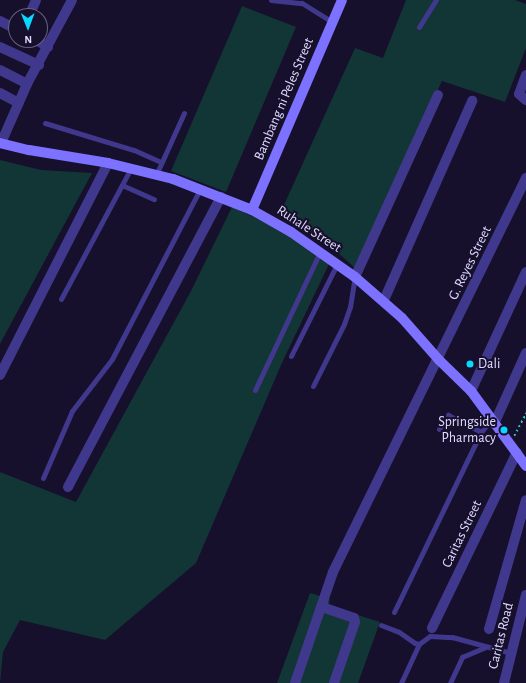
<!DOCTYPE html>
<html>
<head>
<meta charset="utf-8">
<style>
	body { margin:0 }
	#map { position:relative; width:526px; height:683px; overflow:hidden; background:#16102c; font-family:"Alegreya Sans",sans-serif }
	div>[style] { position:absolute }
	.green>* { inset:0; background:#123536 }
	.path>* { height:1.5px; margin-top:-0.75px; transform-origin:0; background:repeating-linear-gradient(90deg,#2ac4c3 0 2px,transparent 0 5px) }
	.lane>* { height:5px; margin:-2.5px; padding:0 2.5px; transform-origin:2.5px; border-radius:2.5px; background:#40388d }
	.street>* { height:10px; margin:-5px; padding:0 5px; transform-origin:5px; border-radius:5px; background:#40388d }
	.secondary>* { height:10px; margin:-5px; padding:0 5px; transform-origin:5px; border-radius:5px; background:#7d71ff }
	.dots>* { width:11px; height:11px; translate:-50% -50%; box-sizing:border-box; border:2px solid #16102c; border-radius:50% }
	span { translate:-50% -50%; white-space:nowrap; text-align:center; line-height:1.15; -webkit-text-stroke:4px #16102c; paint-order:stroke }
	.street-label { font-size:14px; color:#e0daff }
	.poi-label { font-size:14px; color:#e0daff }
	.left { translate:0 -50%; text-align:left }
	.right { translate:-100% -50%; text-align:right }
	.north { position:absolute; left:8px; top:8px; width:40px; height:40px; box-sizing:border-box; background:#16102c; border:1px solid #676180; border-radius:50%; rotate:179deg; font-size:11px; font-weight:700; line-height:16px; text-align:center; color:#e0daff }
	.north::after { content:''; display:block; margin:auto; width:14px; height:18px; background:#06d8ff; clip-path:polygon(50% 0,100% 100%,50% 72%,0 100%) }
</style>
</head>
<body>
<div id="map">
	<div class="green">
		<i style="clip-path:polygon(406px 0,515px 0,526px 4px,526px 48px,505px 102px,442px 81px,355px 268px,327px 243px,279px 216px,355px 48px,383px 58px)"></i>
		<i style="clip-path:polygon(242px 6px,296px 27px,226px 192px,171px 171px)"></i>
		<i style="clip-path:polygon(0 160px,41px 170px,92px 173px,0 344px)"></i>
		<i style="clip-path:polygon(232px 207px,279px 229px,330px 262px,281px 365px,196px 563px,105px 640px,20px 620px,3px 652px,0 683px,0 472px,76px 502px,191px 291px)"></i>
		<i style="clip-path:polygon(310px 593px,330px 599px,329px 606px,380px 622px,358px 683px,277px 683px)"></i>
	</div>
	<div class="path">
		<i style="left:514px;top:436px;width:26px;rotate:-62deg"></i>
	</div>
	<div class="lane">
		<i style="left:271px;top:0;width:31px;rotate:6deg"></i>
		<i style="left:302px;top:3px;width:36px;rotate:32deg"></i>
		<i style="left:419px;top:27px;width:32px;rotate:-58deg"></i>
		<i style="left:45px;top:123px;width:93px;rotate:16.9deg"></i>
		<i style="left:134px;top:150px;width:30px;rotate:24deg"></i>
		<i style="left:156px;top:175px;width:68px;rotate:-65.7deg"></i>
		<i style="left:122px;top:185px;width:35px;rotate:24deg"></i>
		<i style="left:61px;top:299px;width:149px;rotate:-61.9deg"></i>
		<i style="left:291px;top:356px;width:103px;rotate:-63.4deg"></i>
		<i style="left:313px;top:386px;width:69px;rotate:-63.4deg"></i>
		<i style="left:344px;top:324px;width:18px;rotate:-71deg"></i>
		<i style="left:350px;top:307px;width:30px;rotate:-81deg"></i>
		<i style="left:255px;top:390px;width:153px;rotate:-64.8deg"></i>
		<i style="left:439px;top:429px;width:17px;rotate:-57deg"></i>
		<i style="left:448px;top:415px;width:37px;rotate:27deg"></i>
		<i style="left:43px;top:478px;width:73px;rotate:-66.6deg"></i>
		<i style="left:72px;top:411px;width:66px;rotate:-52.4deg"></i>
		<i style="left:112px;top:359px;width:191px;rotate:-62.6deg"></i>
		<i style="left:394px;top:612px;width:200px;rotate:-64.2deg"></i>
		<i style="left:481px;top:432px;width:16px;rotate:-50deg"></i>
		<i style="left:381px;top:625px;width:19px;rotate:21deg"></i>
		<i style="left:399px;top:632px;width:19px;rotate:35deg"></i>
		<i style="left:415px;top:643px;width:4px;rotate:14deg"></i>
		<i style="left:419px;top:644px;width:14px;rotate:-36deg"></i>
		<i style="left:430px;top:636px;width:22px;rotate:3deg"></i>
		<i style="left:452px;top:637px;width:61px;rotate:15.2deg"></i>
		<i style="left:401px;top:683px;width:43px;rotate:-65.2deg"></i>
		<i style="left:450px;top:683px;width:29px;rotate:-65deg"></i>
		<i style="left:462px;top:657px;width:26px;rotate:-23deg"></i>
	</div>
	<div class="street">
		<i style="left:29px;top:16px;width:17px;rotate:-66deg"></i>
		<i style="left:0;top:21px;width:18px;rotate:27deg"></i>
		<i style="left:36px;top:40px;width:14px;rotate:30deg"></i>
		<i style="left:0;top:47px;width:43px;rotate:24.8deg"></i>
		<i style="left:0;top:70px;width:30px;rotate:27deg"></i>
		<i style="left:526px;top:75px;width:20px;rotate:110deg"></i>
		<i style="left:519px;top:94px;width:9px;rotate:41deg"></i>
		<i style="left:0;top:93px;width:21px;rotate:28deg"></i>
		<i style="left:1px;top:143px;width:64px;rotate:-66.2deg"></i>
		<i style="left:27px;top:84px;width:95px;rotate:-61.8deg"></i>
		<i style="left:355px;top:277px;width:200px;rotate:-65.5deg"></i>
		<i style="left:384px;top:300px;width:218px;rotate:-66.1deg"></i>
		<i style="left:0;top:375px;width:238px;rotate:-63deg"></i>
		<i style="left:471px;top:391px;width:131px;rotate:-65.2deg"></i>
		<i style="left:494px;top:424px;width:78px;rotate:-65.7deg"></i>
		<i style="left:68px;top:487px;width:328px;rotate:-62.2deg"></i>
		<i style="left:322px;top:607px;width:34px;rotate:19deg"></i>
		<i style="left:354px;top:618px;width:4px;rotate:76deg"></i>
		<i style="left:355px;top:622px;width:65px;rotate:109deg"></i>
		<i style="left:432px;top:628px;width:195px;rotate:-64.2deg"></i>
		<i style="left:489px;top:629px;width:134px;rotate:-74deg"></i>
		<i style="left:295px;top:683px;width:117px;rotate:-71.1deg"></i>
		<i style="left:333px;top:572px;width:439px;rotate:-63.9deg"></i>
		<i style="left:504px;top:683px;width:91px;rotate:-76deg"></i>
	</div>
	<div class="secondary">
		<i style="left:0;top:143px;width:30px;rotate:14deg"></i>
		<i style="left:29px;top:150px;width:80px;rotate:9.3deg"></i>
		<i style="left:108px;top:163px;width:67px;rotate:13.8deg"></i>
		<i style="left:173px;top:179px;width:85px;rotate:21.4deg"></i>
		<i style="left:252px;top:210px;width:45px;rotate:29.4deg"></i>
		<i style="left:291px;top:232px;width:78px;rotate:35.1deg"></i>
		<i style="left:355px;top:277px;width:62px;rotate:41.1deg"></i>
		<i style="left:402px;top:318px;width:56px;rotate:48.6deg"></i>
		<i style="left:439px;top:360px;width:45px;rotate:44.1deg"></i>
		<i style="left:471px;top:391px;width:93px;rotate:53.7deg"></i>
		<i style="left:252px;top:210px;width:228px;rotate:-66.8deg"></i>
	</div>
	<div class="dots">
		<i style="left:470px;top:364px;background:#06d8ff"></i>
		<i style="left:504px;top:430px;background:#06d8ff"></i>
	</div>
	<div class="street-label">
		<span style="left:284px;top:99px;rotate:-67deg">Bambang ni Peles Street</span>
		<span style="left:309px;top:229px;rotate:33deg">Ruhale Street</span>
		<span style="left:470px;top:263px;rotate:-64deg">G. Reyes Street</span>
		<span style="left:462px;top:534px;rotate:-64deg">Caritas Street</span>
		<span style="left:501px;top:636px;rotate:-76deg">Caritas Road</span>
	</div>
	<div class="poi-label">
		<span class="left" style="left:478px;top:364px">Dali</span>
		<span class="right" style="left:496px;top:430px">Springside<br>Pharmacy</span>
	</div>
	<div class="north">N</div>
</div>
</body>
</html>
